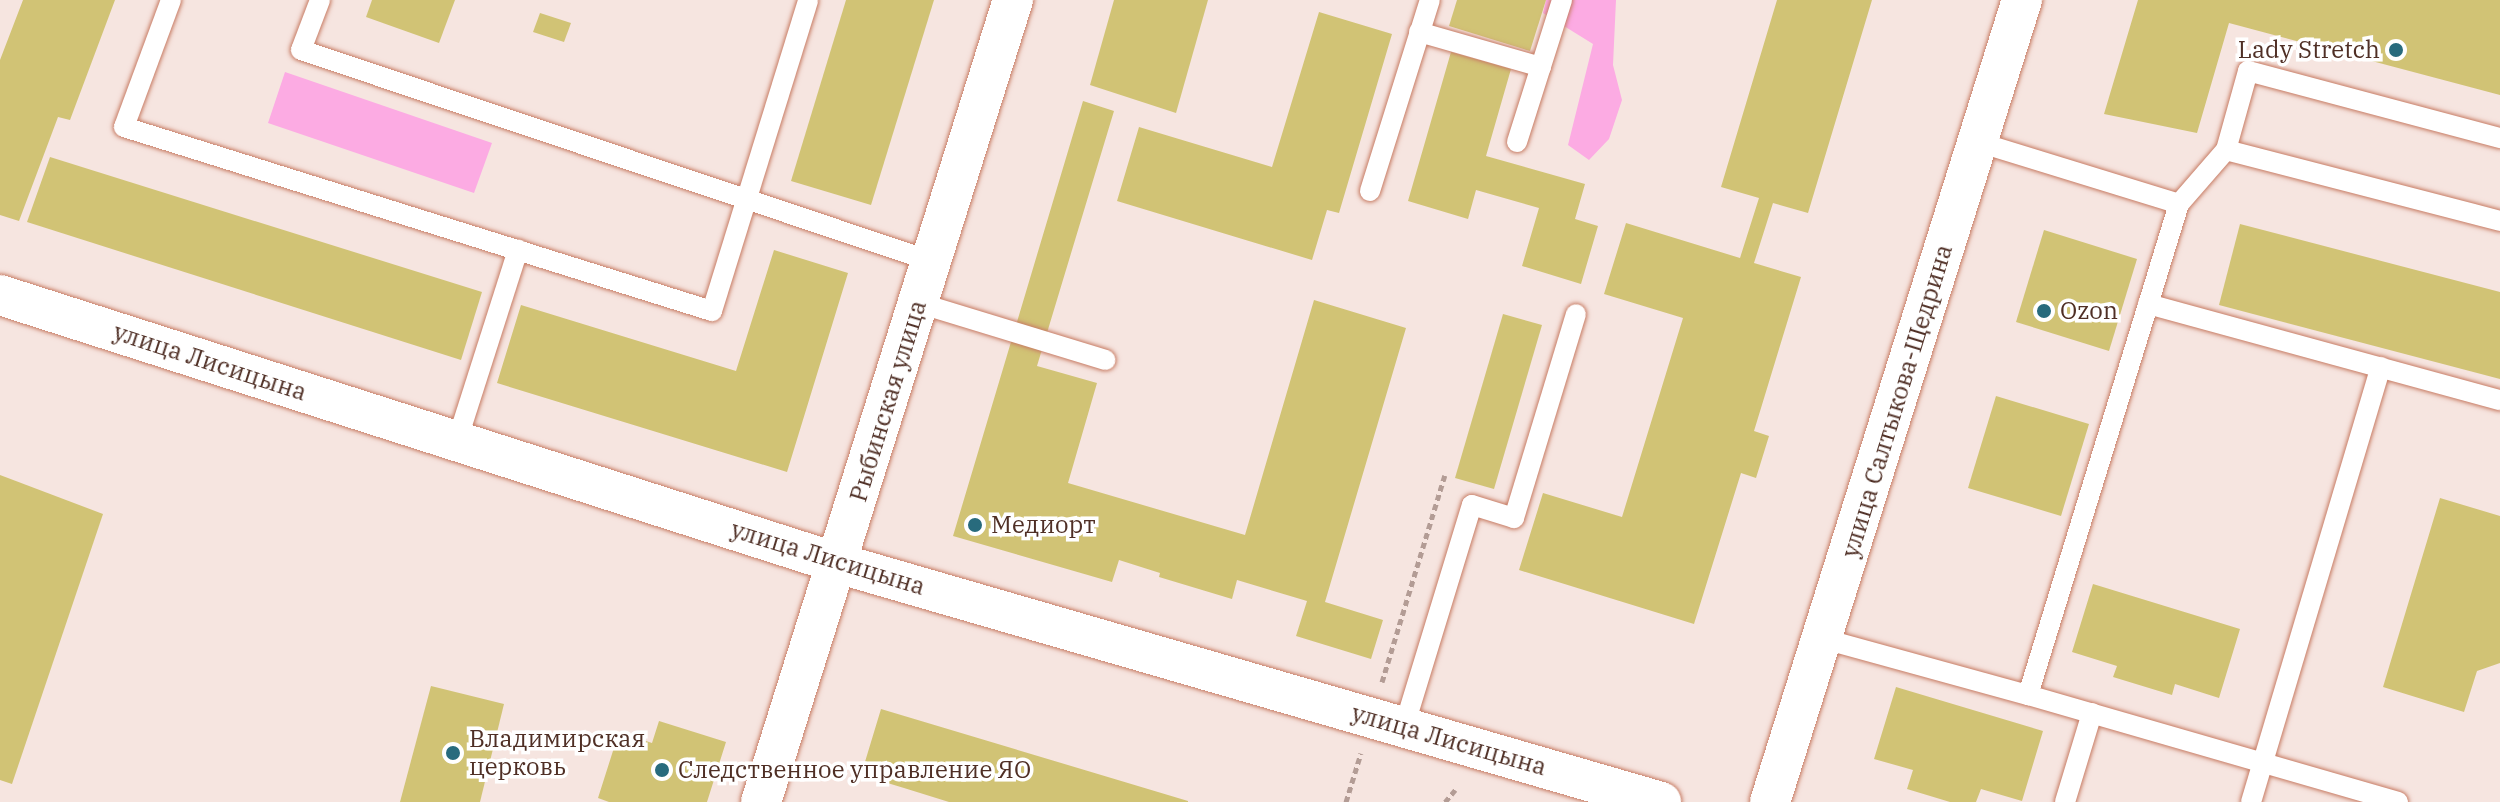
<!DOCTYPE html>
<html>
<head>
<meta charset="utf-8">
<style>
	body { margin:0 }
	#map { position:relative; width:2500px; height:802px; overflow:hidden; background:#f6e5e0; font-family:"IBM Plex Serif",serif }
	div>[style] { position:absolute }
	.green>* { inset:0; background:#fcabe3 }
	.building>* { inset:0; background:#d1c375 }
	.path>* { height:5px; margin-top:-2.5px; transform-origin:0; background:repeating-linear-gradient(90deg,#b39c95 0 6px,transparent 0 10px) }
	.roads { filter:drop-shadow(0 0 2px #c77c64) drop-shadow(0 0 2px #c77c64) }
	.service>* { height:20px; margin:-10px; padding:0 10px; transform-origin:10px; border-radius:10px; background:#fff }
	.minor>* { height:40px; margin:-20px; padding:0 20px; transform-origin:20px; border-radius:20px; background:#fff }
	.dots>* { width:22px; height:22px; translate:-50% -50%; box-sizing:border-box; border:4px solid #fff; border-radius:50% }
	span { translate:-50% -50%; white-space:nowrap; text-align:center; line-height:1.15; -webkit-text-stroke:7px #fff; paint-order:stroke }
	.poi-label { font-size:24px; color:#4f2f25 }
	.right { translate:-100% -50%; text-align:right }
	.left { translate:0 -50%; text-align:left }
	.street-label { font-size:24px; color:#4f2f25 }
</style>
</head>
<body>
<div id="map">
	<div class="green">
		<i style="clip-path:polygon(1546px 0,1616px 0,1613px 65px,1622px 100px,1609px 139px,1589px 160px,1568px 145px,1593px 44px,1543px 13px)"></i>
		<i style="clip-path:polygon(285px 72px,492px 143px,474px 193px,268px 123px)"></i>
	</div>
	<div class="building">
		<i style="clip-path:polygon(23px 0,115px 0,70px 120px,58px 117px,19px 221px,0 215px,0 60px)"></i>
		<i style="clip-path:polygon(372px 0,455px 0,439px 43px,366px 17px)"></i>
		<i style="clip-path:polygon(846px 0,934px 0,871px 205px,791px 181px)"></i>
		<i style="clip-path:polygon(1114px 0,1208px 0,1176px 113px,1090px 85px)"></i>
		<i style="clip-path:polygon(1457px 0,1546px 0,1530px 51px,1449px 26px)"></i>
		<i style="clip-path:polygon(1777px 0,1872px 0,1808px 213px,1773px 203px,1754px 263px,1801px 277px,1754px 431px,1769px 436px,1756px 478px,1741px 473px,1694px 624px,1519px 570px,1543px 493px,1622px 517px,1683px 318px,1604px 294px,1626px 223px,1740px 258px,1759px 198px,1721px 187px)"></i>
		<i style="clip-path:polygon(2138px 0,2500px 0,2500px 95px,2229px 23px,2197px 133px,2104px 114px)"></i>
		<i style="clip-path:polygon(1319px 12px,1392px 34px,1339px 213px,1327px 210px,1312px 260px,1117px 201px,1139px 127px,1272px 167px)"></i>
		<i style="clip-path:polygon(540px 13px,571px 23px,564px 42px,533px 32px)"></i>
		<i style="clip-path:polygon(1451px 52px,1511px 69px,1486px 156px,1585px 184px,1575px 219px,1598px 226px,1581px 284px,1522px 266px,1539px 208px,1476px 190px,1468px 219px,1408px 201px)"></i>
		<i style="clip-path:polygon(1083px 101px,1114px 111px,1037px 366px,1097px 383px,1068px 483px,1245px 535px,1314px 300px,1406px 328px,1325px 602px,1383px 620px,1371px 659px,1296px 636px,1307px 601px,1237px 580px,1232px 599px,1159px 577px,1160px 573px,1119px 560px,1112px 582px,953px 536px)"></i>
		<i style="clip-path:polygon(50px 157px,482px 292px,461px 360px,27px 222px)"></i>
		<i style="clip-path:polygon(2240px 224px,2500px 292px,2500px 379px,2219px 305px)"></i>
		<i style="clip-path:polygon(2044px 230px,2137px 259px,2109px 351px,2016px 322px)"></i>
		<i style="clip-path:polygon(774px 250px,848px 273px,787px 472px,497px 383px,521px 305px,736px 371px)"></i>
		<i style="clip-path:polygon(1503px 314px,1542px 325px,1494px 489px,1455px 478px)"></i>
		<i style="clip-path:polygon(1996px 396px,2089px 424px,2061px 516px,1968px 488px)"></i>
		<i style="clip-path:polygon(0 475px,103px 514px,12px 784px,0 780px)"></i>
		<i style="clip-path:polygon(2440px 498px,2500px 516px,2500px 663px,2477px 671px,2464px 712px,2383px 687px)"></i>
		<i style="clip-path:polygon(2093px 584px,2240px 629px,2219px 698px,2175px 684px,2172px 695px,2113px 677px,2117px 666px,2072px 652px)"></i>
		<i style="clip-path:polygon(431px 686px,504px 704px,480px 802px,400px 802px)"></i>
		<i style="clip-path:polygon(1896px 687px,2043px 731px,2022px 801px,1981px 789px,1976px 802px,1950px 802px,1907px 789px,1913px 770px,1874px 759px)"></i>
		<i style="clip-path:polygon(881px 709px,1188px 801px,1188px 802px,949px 802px,904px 788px,861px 775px)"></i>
		<i style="clip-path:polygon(659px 721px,726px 742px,707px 802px,609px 802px,598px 798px,619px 732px,652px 743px)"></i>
	</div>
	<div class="path">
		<i style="left:1382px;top:682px;width:216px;rotate:-73.1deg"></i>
		<i style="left:1346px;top:802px;width:51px;rotate:-73deg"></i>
		<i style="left:1445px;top:802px;width:16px;rotate:-50deg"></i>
	</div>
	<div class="roads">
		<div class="service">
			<i style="left:171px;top:0;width:135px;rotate:110.3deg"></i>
			<i style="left:124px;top:127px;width:616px;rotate:17.38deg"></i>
			<i style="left:712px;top:311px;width:325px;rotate:-72.8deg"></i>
			<i style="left:320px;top:0;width:53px;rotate:110.8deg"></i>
			<i style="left:301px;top:50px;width:664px;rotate:18.52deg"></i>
			<i style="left:1419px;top:32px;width:127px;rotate:16deg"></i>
			<i style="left:1517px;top:142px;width:149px;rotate:-72.4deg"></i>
			<i style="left:1978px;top:142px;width:210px;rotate:17.1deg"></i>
			<i style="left:2179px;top:204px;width:72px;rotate:-49deg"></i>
			<i style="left:2226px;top:150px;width:283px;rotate:14.5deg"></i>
			<i style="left:2226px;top:150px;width:82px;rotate:-74.4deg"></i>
			<i style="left:2248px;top:71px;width:261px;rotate:14.9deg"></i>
			<i style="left:1370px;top:191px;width:200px;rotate:-72.6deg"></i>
			<i style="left:919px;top:303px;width:195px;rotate:17deg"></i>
			<i style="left:2148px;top:304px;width:365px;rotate:15.3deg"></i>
			<i style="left:457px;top:441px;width:201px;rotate:-72.3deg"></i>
			<i style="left:1824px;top:639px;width:212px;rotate:15.4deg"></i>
			<i style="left:2028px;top:695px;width:514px;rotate:-72.91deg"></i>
			<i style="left:2028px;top:695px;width:385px;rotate:16.1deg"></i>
			<i style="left:1404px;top:727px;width:232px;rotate:-73deg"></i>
			<i style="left:1472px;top:505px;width:44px;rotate:17.2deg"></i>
			<i style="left:1514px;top:518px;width:213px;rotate:-73.1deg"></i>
			<i style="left:2065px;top:802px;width:93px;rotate:-73.1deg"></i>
			<i style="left:2251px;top:802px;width:454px;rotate:-73.4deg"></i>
		</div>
		<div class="minor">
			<i style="left:0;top:295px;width:879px;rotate:17.75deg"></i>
			<i style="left:837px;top:563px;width:858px;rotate:16.17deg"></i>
			<i style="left:761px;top:802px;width:841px;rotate:-72.56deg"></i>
			<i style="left:1770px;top:802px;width:841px;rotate:-72.56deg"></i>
		</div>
	</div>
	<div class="dots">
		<i style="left:2396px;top:50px;background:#286b7d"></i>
		<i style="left:2044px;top:311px;background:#286b7d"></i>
		<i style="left:975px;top:525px;background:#286b7d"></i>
		<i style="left:453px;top:753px;background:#286b7d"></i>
		<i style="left:662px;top:770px;background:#286b7d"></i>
	</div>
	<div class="poi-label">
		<span class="right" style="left:2380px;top:50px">Lady Stretch</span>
		<span class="left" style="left:2060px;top:311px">Ozon</span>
		<span class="left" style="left:991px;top:525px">Медиорт</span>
		<span class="left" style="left:469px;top:753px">Владимирская<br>церковь</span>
		<span class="left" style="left:678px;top:770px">Следственное управление ЯО</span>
	</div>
	<div class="street-label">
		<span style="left:210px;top:362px;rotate:18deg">улица Лисицына</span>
		<span style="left:888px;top:401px;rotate:-73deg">Рыбинская улица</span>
		<span style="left:1897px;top:401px;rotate:-73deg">улица Салтыкова-Щедрина</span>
		<span style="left:828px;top:558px;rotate:17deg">улица Лисицына</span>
		<span style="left:1449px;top:740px;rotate:16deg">улица Лисицына</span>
	</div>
</div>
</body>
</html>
